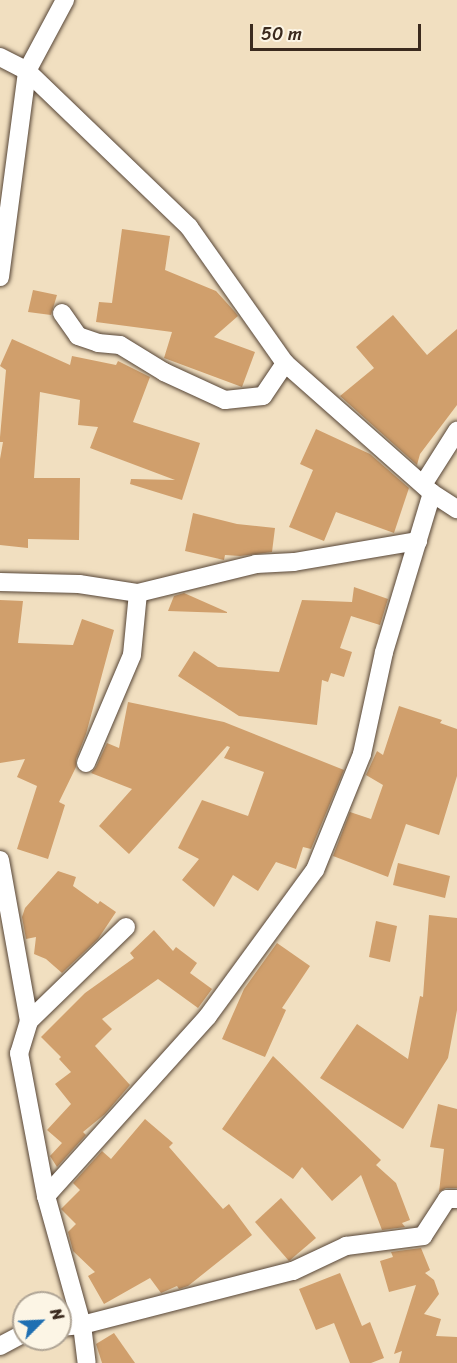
<!DOCTYPE html>
<html>
<head>
<meta charset="utf-8">
<style>
	body { margin:0 }
	#map { position:relative; width:457px; height:1363px; overflow:hidden; background:#f1dfc0; font-family:Sriracha,sans-serif }
	div>[style] { position:absolute }
	.building>* { inset:0; background:#d09f6c }
	.roads { filter:drop-shadow(0 0 2px #564536) drop-shadow(0 0 2px #564536) }
	.minor>* { height:18px; margin:-9px; padding:0 9px; transform-origin:9px; border-radius:9px; background:#fff }
	span { translate:-50% -50%; white-space:nowrap; text-align:center; line-height:1.15; -webkit-text-stroke:5px #fcf5e5; paint-order:stroke }
	.north { position:absolute; left:12px; top:1291px; width:60px; height:60px; box-sizing:border-box; background:#fcf5e5; border:2px solid #afa495; border-radius:50%; rotate:66deg; font-size:16px; font-weight:700; line-height:24px; text-align:center; color:#3b2a1e }
	.north::after { content:''; display:block; margin:auto; width:21px; height:27px; background:#1f6fb2; clip-path:polygon(50% 0,100% 100%,50% 72%,0 100%) }
	.scale { position:absolute; left:250px; top:24px; width:171px; height:27px; box-sizing:border-box; border:3px solid #3b2a1e; border-top:0; padding-left:8px; font-size:18px; line-height:21px; white-space:nowrap; color:#3b2a1e; -webkit-text-stroke:4px #fcf5e5; paint-order:stroke }
</style>
</head>
<body>
<div id="map">
	<div class="building">
		<i style="clip-path:polygon(122px 229px,170px 236px,165px 270px,216px 291px,235px 312px,238px 316px,214px 337px,255px 352px,242px 387px,164px 358px,172px 332px,96px 322px,99px 302px,112px 303px)"></i>
		<i style="clip-path:polygon(33px 290px,57px 295px,51px 315px,28px 312px)"></i>
		<i style="clip-path:polygon(393px 315px,427px 355px,457px 329px,457px 405px,420px 454px,417px 465px,340px 396px,374px 368px,356px 347px)"></i>
		<i style="clip-path:polygon(12px 339px,70px 365px,72px 356px,116px 365px,118px 361px,150px 377px,133px 422px,200px 443px,182px 500px,130px 484px,131px 479px,175px 480px,90px 448px,98px 427px,78px 425px,80px 400px,40px 392px,34px 478px,80px 478px,79px 540px,28px 539px,28px 548px,0 545px,0 459px,3px 442px,0 442px,0 437px,6px 370px,0 366px)"></i>
		<i style="clip-path:polygon(316px 429px,370px 454px,409px 488px,394px 533px,336px 512px,324px 541px,289px 527px,313px 470px,300px 464px)"></i>
		<i style="clip-path:polygon(193px 513px,237px 524px,275px 528px,272px 552px,240px 556px,225px 555px,224px 560px,185px 551px)"></i>
		<i style="clip-path:polygon(354px 587px,388px 599px,380px 625px,351px 616px,340px 648px,352px 652px,344px 677px,331px 673px,328px 682px,322px 680px,317px 725px,239px 716px,178px 676px,194px 651px,218px 667px,279px 672px,302px 600px,352px 602px)"></i>
		<i style="clip-path:polygon(184px 593px,227px 612px,227px 613px,168px 611px,174px 596px)"></i>
		<i style="clip-path:polygon(0 600px,23px 601px,18px 643px,73px 645px,82px 619px,114px 630px,86px 734px,76px 759px,76px 767px,59px 802px,65px 805px,48px 859px,17px 849px,37px 786px,17px 777px,25px 759px,0 763px)"></i>
		<i style="clip-path:polygon(128px 702px,224px 722px,344px 770px,311px 849px,303px 847px,296px 869px,276px 862px,258px 891px,233px 875px,214px 907px,182px 880px,199px 859px,178px 848px,202px 800px,248px 816px,264px 772px,224px 758px,230px 747px,227px 746px,129px 854px,99px 826px,132px 789px,91px 773px,96px 767px,107px 743px,119px 748px)"></i>
		<i style="clip-path:polygon(399px 706px,442px 720px,440px 723px,457px 729px,457px 776px,439px 835px,406px 824px,388px 877px,333px 856px,350px 812px,371px 819px,383px 785px,366px 775px,377px 751px,383px 755px)"></i>
		<i style="clip-path:polygon(398px 863px,450px 876px,445px 898px,393px 885px)"></i>
		<i style="clip-path:polygon(58px 871px,76px 877px,73px 886px,98px 904px,100px 901px,116px 912px,98px 939px,62px 973px,46px 959px,34px 954px,36px 937px,26px 939px,22px 917px,25px 908px)"></i>
		<i style="clip-path:polygon(429px 915px,457px 918px,457px 1010px,448px 1058px,403px 1129px,320px 1078px,357px 1024px,408px 1059px,420px 996px,423px 997px)"></i>
		<i style="clip-path:polygon(376px 921px,397px 926px,390px 962px,369px 957px)"></i>
		<i style="clip-path:polygon(154px 930px,173px 951px,176px 947px,197px 963px,190px 973px,212px 989px,198px 1008px,158px 979px,102px 1019px,112px 1029px,95px 1046px,130px 1085px,105px 1114px,83px 1132px,86px 1135px,57px 1167px,50px 1156px,62px 1143px,47px 1130px,71px 1104px,55px 1084px,71px 1072px,59px 1059px,61px 1057px,41px 1037px,85px 993px,134px 958px,130px 953px)"></i>
		<i style="clip-path:polygon(277px 943px,310px 966px,282px 1008px,286px 1010px,265px 1057px,222px 1039px,244px 989px)"></i>
		<i style="clip-path:polygon(273px 1056px,381px 1160px,376px 1165px,396px 1183px,410px 1220px,402px 1223px,405px 1227px,382px 1230px,361px 1175px,332px 1201px,302px 1167px,293px 1179px,222px 1129px)"></i>
		<i style="clip-path:polygon(438px 1104px,457px 1109px,457px 1188px,446px 1188px,439px 1192px,444px 1149px,430px 1147px)"></i>
		<i style="clip-path:polygon(145px 1119px,173px 1143px,169px 1147px,223px 1209px,229px 1204px,252px 1235px,188px 1286px,179px 1289px,177px 1286px,161px 1293px,150px 1278px,104px 1304px,88px 1276px,95px 1272px,73px 1251px,68px 1232px,76px 1224px,61px 1209px,80px 1190px,73px 1183px,102px 1151px,111px 1159px)"></i>
		<i style="clip-path:polygon(281px 1198px,316px 1238px,289px 1261px,255px 1222px)"></i>
		<i style="clip-path:polygon(421px 1248px,430px 1270px,425px 1273px,434px 1280px,439px 1294px,424px 1314px,441px 1319px,436px 1336px,457px 1337px,457px 1363px,399px 1363px,402px 1351px,394px 1354px,416px 1285px,389px 1292px,380px 1261px,393px 1257px,391px 1252px)"></i>
		<i style="clip-path:polygon(340px 1273px,362px 1326px,370px 1322px,384px 1358px,371px 1363px,350px 1363px,334px 1323px,316px 1330px,299px 1289px)"></i>
		<i style="clip-path:polygon(114px 1333px,135px 1363px,102px 1363px,96px 1344px)"></i>
	</div>
	<div class="roads">
		<div class="minor">
			<i style="left:0;top:57px;width:30px;rotate:27deg"></i>
			<i style="left:27px;top:71px;width:225px;rotate:43.9deg"></i>
			<i style="left:189px;top:227px;width:166px;rotate:54.8deg"></i>
			<i style="left:285px;top:363px;width:196px;rotate:41.5deg"></i>
			<i style="left:432px;top:493px;width:30px;rotate:33deg"></i>
			<i style="left:0;top:277px;width:208px;rotate:-82.5deg"></i>
			<i style="left:27px;top:71px;width:81px;rotate:-61.8deg"></i>
			<i style="left:62px;top:313px;width:28px;rotate:55deg"></i>
			<i style="left:78px;top:336px;width:21px;rotate:19deg"></i>
			<i style="left:98px;top:343px;width:22px;rotate:5deg"></i>
			<i style="left:120px;top:345px;width:52px;rotate:31.5deg"></i>
			<i style="left:164px;top:372px;width:67px;rotate:24.7deg"></i>
			<i style="left:225px;top:400px;width:38px;rotate:-6deg"></i>
			<i style="left:263px;top:396px;width:40px;rotate:-56deg"></i>
			<i style="left:424px;top:483px;width:62px;rotate:-57.6deg"></i>
			<i style="left:0;top:582px;width:79px;rotate:1.5deg"></i>
			<i style="left:79px;top:584px;width:60px;rotate:8.7deg"></i>
			<i style="left:138px;top:593px;width:122px;rotate:-13.8deg"></i>
			<i style="left:256px;top:564px;width:38px;rotate:-3deg"></i>
			<i style="left:294px;top:562px;width:126px;rotate:-9.6deg"></i>
			<i style="left:86px;top:763px;width:117px;rotate:-66.9deg"></i>
			<i style="left:132px;top:655px;width:62px;rotate:-84.5deg"></i>
			<i style="left:0;top:860px;width:164px;rotate:79.8deg"></i>
			<i style="left:29px;top:1021px;width:34px;rotate:107deg"></i>
			<i style="left:19px;top:1053px;width:146px;rotate:79.3deg"></i>
			<i style="left:46px;top:1196px;width:134px;rotate:74.4deg"></i>
			<i style="left:82px;top:1325px;width:38px;rotate:83deg"></i>
			<i style="left:29px;top:1021px;width:135px;rotate:-44.1deg"></i>
			<i style="left:46px;top:1196px;width:242px;rotate:-48deg"></i>
			<i style="left:208px;top:1016px;width:181px;rotate:-53.8deg"></i>
			<i style="left:315px;top:870px;width:125px;rotate:-67.9deg"></i>
			<i style="left:362px;top:754px;width:104px;rotate:-77.8deg"></i>
			<i style="left:384px;top:652px;width:166px;rotate:-73.2deg"></i>
			<i style="left:60px;top:1327px;width:22px;rotate:-5deg"></i>
			<i style="left:82px;top:1325px;width:218px;rotate:-14.4deg"></i>
			<i style="left:293px;top:1271px;width:59px;rotate:-25.3deg"></i>
			<i style="left:346px;top:1246px;width:78px;rotate:-7.4deg"></i>
			<i style="left:423px;top:1236px;width:44px;rotate:-57deg"></i>
			<i style="left:447px;top:1199px;width:10px"></i>
			<i style="left:0;top:1346px;width:27px;rotate:-28deg"></i>
		</div>
	</div>
	<div class="north">N</div>
	<div class="scale">50 m</div>
</div>
</body>
</html>
